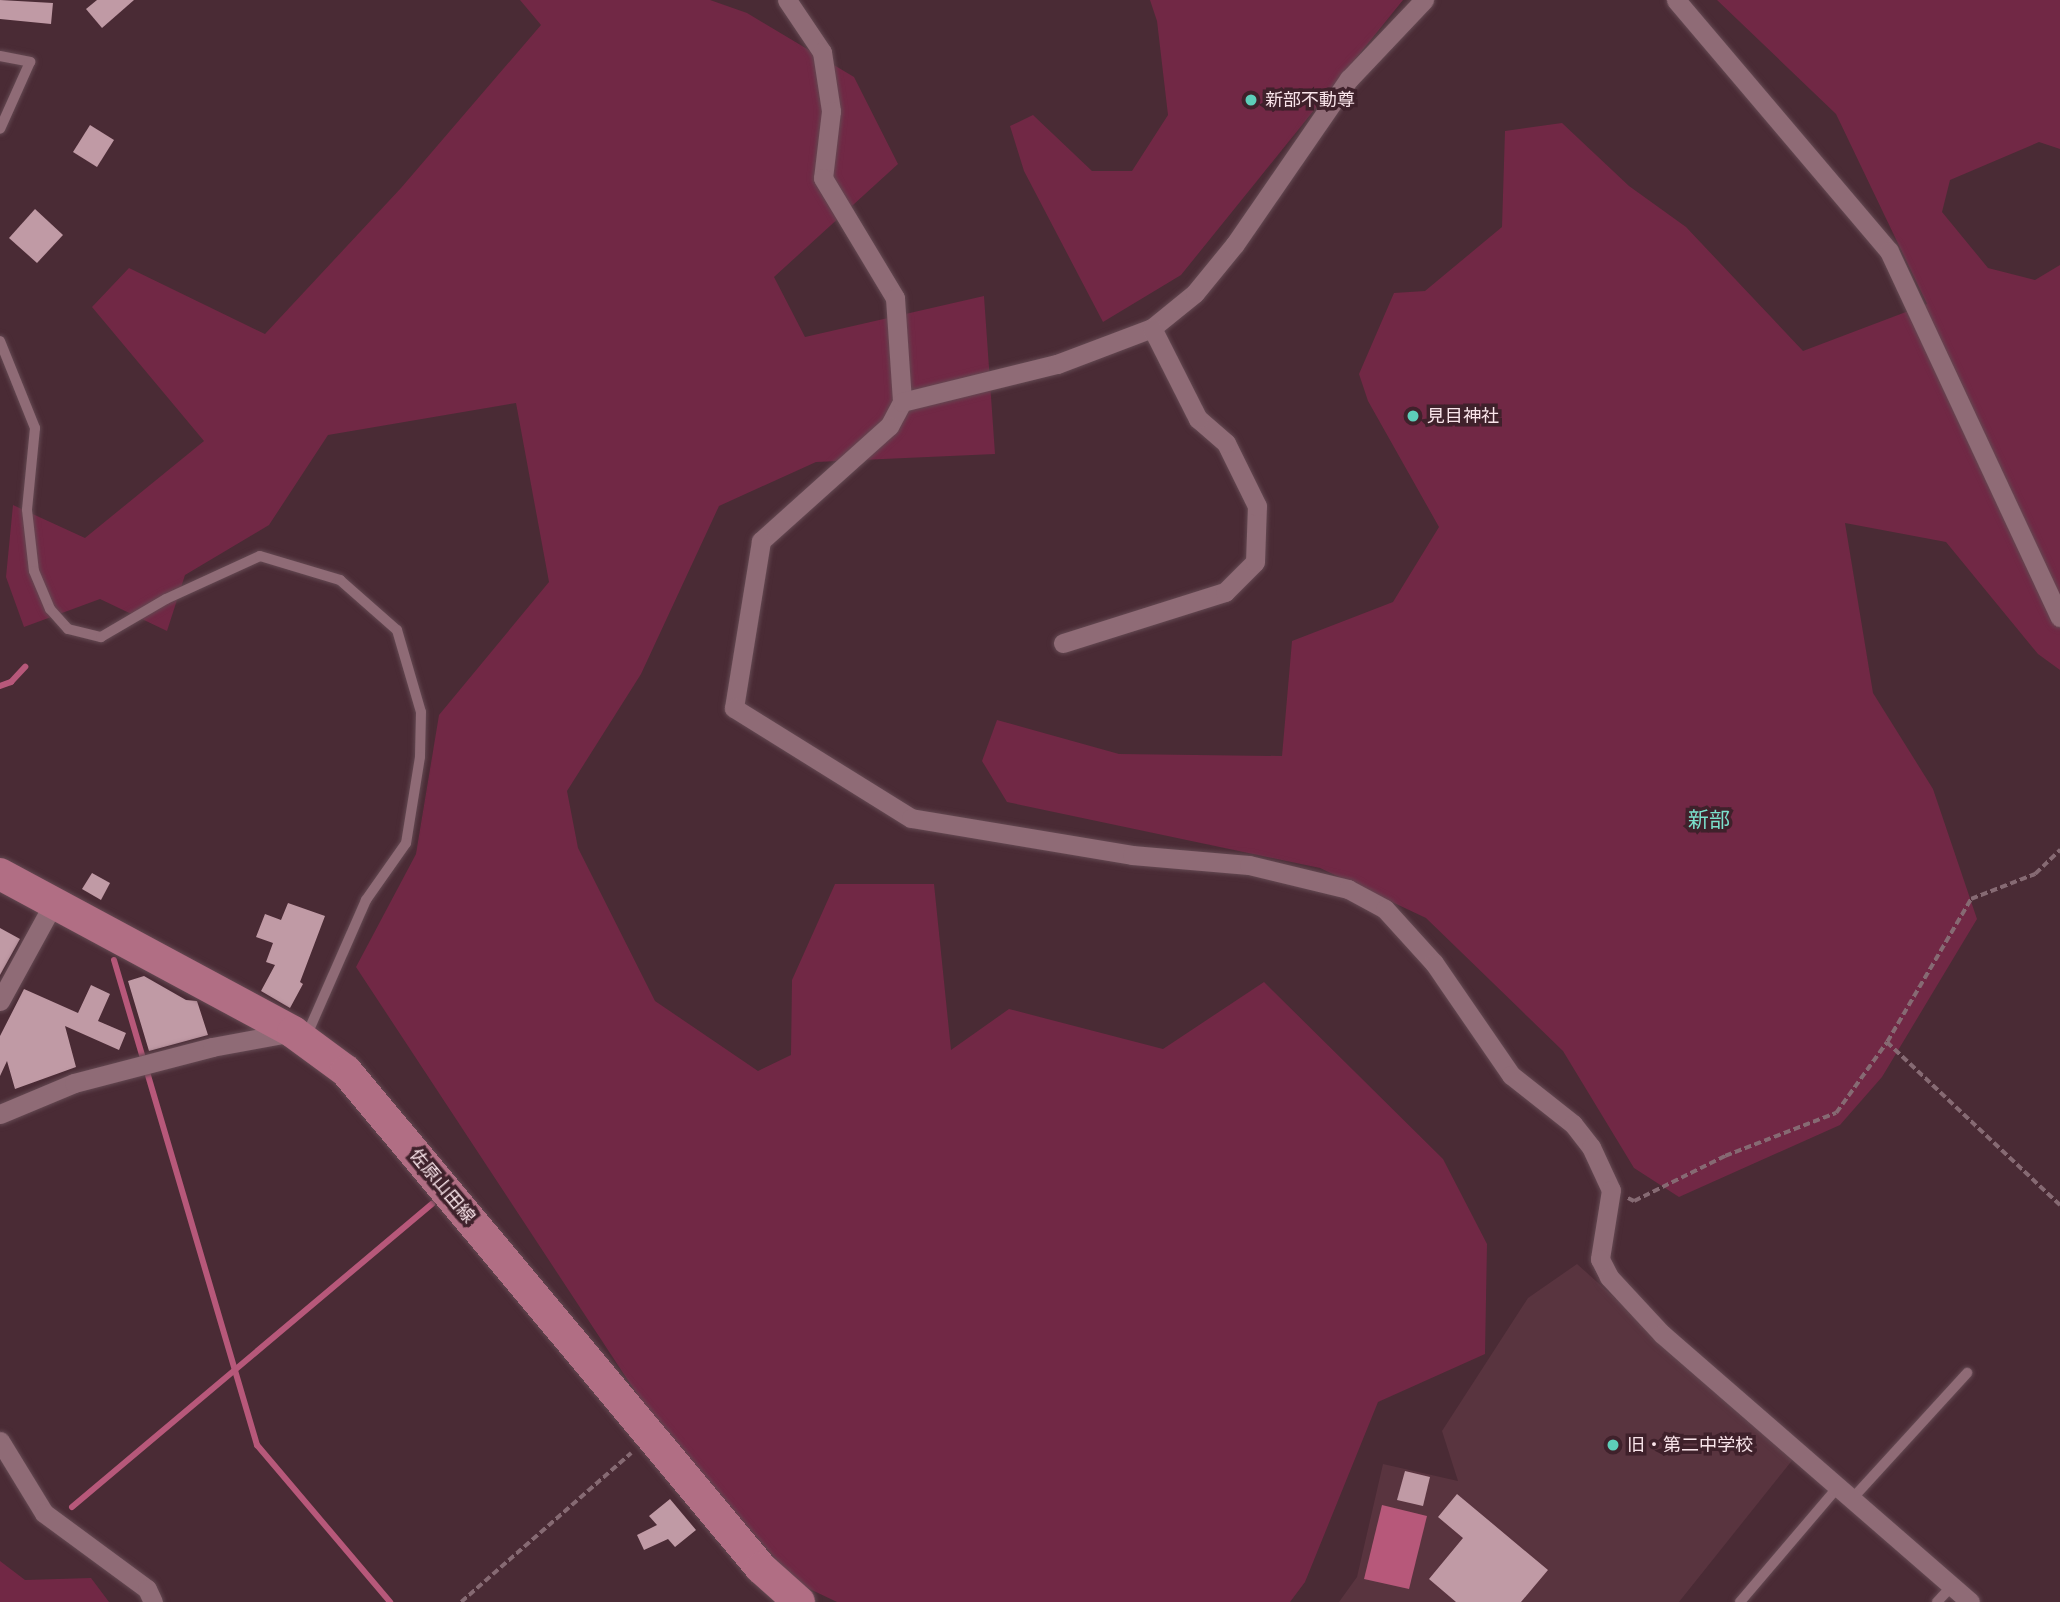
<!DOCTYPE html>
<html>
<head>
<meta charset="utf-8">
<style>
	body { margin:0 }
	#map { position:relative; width:2060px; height:1602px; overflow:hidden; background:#4a2b35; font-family:Arial,"Noto Sans JP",sans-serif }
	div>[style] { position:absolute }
	.built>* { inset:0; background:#59343f }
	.green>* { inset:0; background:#712845 }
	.water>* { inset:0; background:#b7587a }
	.stream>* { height:6px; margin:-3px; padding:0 3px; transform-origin:3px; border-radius:3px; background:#b7587a }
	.building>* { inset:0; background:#c09aa5 }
	.path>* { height:3.5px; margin-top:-1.75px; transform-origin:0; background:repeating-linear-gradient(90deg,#866a73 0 7px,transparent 0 10.5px) }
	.roads { filter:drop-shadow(0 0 2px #644952) drop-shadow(0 0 2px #644952) }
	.lane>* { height:10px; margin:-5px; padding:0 5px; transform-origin:5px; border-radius:5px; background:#8f6b76 }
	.street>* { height:19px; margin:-9.5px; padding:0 9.5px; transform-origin:9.5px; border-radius:9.5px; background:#8f6b76 }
	.primary>* { height:32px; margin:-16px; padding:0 16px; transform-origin:16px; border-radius:16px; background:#b16e84 }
	.dots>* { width:19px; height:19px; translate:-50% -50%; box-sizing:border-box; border:4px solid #3f212b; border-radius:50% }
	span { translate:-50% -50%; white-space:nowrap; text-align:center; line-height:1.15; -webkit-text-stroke:7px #3f212b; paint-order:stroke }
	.poi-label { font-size:18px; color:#f9e4ea }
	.left { translate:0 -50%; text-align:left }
	.street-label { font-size:18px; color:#f9e4ea }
	.quarter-label { font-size:21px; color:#7be0cc }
</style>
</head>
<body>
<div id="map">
	<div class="built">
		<i style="clip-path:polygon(1577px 1264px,1794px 1458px,1679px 1602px,1339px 1602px,1357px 1577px,1383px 1464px,1458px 1481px,1442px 1431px,1528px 1298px)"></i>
	</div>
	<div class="green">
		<i style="clip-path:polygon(520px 0,710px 0,747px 13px,854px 77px,898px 164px,774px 277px,805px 337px,984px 296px,995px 454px,816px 462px,719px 506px,641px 674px,567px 791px,578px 848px,655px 1001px,758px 1071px,791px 1055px,792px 980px,835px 884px,934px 884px,951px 1050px,1009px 1009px,1163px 1049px,1264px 982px,1443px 1159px,1487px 1244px,1485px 1354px,1378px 1402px,1305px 1582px,1290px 1602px,837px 1602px,797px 1583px,656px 1423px,356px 967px,416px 854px,439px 715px,549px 582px,516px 403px,328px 435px,269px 525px,185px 575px,167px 631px,100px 599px,24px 627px,6px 577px,13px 505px,85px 538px,204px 441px,92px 307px,129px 268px,265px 334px,401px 188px,541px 25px)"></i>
		<i style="clip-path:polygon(1150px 0,1403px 0,1181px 275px,1103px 322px,1024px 171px,1010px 126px,1033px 115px,1092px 171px,1132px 171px,1168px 115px,1157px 21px)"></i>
		<i style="clip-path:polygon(1717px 0,2060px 0,2060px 149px,2039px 142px,1950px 180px,1942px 212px,1988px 268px,2035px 280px,2060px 265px,2060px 670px,2038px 654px,1946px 542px,1845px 523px,1873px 693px,1933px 789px,1977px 919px,1882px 1077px,1840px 1125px,1679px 1197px,1634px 1168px,1563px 1051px,1426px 918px,1320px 868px,1007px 802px,982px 761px,997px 720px,1119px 754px,1282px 756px,1292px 641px,1393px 602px,1439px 527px,1368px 401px,1359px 374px,1394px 293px,1425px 291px,1502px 227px,1505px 131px,1562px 123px,1629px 186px,1686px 227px,1803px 351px,1927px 304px,1836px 114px)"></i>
		<i style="clip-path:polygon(0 1561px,25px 1580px,91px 1578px,109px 1602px,0 1602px)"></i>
	</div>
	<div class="water">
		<i style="clip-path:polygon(1382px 1505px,1427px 1516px,1409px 1589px,1364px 1579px)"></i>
	</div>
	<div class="stream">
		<i style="left:0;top:686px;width:12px;rotate:-20deg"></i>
		<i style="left:11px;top:682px;width:21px;rotate:-47deg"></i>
		<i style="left:114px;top:960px;width:506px;rotate:73.57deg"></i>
		<i style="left:257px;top:1445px;width:206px;rotate:49.7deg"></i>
		<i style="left:72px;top:1507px;width:471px;rotate:-40.1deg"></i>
	</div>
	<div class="building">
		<i style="clip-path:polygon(0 0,53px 3px,51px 24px,0 19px)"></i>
		<i style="clip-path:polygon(97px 0,134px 0,102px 28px,86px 9px)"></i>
		<i style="clip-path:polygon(90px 125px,114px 140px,97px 167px,73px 152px)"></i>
		<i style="clip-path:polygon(35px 209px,63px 235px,37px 263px,9px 238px)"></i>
		<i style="clip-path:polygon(92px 873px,110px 883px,101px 900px,82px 889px)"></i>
		<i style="clip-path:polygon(288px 903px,325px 916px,300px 982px,303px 984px,290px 1008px,261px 991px,275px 965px,266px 962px,273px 943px,256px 937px,265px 914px,281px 920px)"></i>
		<i style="clip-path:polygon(0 928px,20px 939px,0 975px)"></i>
		<i style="clip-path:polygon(144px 976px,186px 1000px,197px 1001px,208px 1035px,149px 1051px,128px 981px)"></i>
		<i style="clip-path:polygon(91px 985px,110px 994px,98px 1021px,126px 1033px,119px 1050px,65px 1026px,76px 1067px,15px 1089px,7px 1061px,0 1076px,0 1036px,24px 989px,78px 1013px)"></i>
		<i style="clip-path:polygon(1405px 1471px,1430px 1477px,1423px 1506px,1397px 1500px)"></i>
		<i style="clip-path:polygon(1457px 1494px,1548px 1570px,1521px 1602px,1456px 1602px,1429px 1579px,1463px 1538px,1438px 1517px)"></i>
		<i style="clip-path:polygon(670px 1499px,696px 1530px,675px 1547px,668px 1539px,644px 1550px,637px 1535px,657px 1525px,649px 1516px)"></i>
	</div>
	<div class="path">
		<i style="left:1887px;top:1042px;width:238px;rotate:43.3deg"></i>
		<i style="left:1628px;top:1198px;width:7px;rotate:27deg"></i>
		<i style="left:1634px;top:1201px;width:102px;rotate:-26.3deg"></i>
		<i style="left:1725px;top:1156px;width:119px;rotate:-21.2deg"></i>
		<i style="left:1836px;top:1113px;width:87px;rotate:-54.3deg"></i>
		<i style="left:1887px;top:1042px;width:166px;rotate:-59.6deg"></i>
		<i style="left:1971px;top:899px;width:69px;rotate:-21.3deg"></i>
		<i style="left:2035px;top:874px;width:35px;rotate:-44deg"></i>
		<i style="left:461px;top:1602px;width:226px;rotate:-41.2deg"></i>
	</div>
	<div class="roads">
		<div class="lane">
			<i style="left:0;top:56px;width:31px;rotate:11deg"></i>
			<i style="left:30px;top:62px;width:73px;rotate:114.1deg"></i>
			<i style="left:0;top:341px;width:94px;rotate:68.1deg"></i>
			<i style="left:35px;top:428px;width:82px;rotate:95.6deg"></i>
			<i style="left:27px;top:510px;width:61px;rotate:83.5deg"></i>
			<i style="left:34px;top:571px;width:41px;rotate:67.2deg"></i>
			<i style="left:50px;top:609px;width:27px;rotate:48deg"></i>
			<i style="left:68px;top:629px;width:34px;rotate:14deg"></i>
			<i style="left:101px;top:637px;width:75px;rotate:-30.3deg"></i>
			<i style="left:166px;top:599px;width:103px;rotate:-24.6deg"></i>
			<i style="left:260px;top:556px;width:84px;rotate:16.7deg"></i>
			<i style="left:340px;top:580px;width:76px;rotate:41.3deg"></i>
			<i style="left:397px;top:630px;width:85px;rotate:73.7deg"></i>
			<i style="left:421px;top:712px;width:45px;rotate:91.3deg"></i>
			<i style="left:420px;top:757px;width:87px;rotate:99.2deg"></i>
			<i style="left:406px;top:843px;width:70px;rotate:125.1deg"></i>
			<i style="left:366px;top:900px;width:150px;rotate:113.7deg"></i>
			<i style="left:1852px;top:1499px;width:171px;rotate:-47.6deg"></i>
			<i style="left:1740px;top:1602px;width:151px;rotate:-49.6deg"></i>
			<i style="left:1937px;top:1602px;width:22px;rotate:-47deg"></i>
		</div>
		<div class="street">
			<i style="left:787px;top:0;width:63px;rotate:56.1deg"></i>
			<i style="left:822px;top:52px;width:60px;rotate:81.3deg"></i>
			<i style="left:831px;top:111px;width:67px;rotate:96.8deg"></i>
			<i style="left:823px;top:178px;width:140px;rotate:59deg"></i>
			<i style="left:895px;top:298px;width:104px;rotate:86.1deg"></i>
			<i style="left:902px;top:402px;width:27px;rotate:118deg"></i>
			<i style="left:889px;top:426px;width:172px;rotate:138.1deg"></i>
			<i style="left:761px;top:541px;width:169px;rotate:99.2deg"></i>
			<i style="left:734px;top:708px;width:208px;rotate:31.9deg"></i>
			<i style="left:911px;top:818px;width:224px;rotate:9.5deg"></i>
			<i style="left:1132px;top:855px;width:117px;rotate:4.9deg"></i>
			<i style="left:1249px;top:865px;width:102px;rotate:13.6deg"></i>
			<i style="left:1348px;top:889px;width:42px;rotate:28.4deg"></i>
			<i style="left:1385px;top:909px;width:73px;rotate:47.8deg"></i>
			<i style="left:1434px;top:963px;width:136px;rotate:55.5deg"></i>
			<i style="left:1511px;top:1075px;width:79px;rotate:38.3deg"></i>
			<i style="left:1573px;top:1124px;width:29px;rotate:52deg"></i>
			<i style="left:1591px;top:1147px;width:47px;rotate:65.1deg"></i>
			<i style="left:1611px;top:1190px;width:70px;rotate:99.1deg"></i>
			<i style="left:1600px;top:1259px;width:20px;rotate:63deg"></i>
			<i style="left:1609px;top:1277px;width:78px;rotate:47.1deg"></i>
			<i style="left:1662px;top:1334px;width:408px;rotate:41deg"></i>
			<i style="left:1676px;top:0;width:329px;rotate:49.7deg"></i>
			<i style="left:1889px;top:251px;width:404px;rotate:65deg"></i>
			<i style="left:902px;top:402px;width:160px;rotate:-13.8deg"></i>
			<i style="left:1057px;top:364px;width:102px;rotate:-20.8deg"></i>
			<i style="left:1152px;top:328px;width:55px;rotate:-39.1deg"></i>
			<i style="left:1195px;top:293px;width:63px;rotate:-50.8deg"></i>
			<i style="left:1235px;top:244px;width:201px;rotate:-55.4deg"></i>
			<i style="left:1349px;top:79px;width:109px;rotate:-46.5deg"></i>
			<i style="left:1063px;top:643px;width:170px;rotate:-17.5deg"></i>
			<i style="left:1225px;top:592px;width:42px;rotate:-45deg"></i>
			<i style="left:1255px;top:562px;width:56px;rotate:-88deg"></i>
			<i style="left:1257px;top:506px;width:70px;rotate:-116.2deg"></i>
			<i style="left:1226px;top:443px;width:37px;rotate:-139deg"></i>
			<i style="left:1198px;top:419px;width:102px;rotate:-116.8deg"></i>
			<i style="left:0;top:1001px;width:111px;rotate:-61.3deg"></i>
			<i style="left:0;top:1114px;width:80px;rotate:-22.7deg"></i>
			<i style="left:74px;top:1083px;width:143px;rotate:-14.6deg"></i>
			<i style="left:212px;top:1047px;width:82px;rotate:-10.5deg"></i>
			<i style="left:0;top:1441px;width:84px;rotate:58.6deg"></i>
			<i style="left:44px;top:1513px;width:128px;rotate:36.4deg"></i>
			<i style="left:147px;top:1589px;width:14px;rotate:65deg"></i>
		</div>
		<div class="primary">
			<i style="left:0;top:874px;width:333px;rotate:28.3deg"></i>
			<i style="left:293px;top:1032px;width:66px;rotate:36.3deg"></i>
			<i style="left:346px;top:1071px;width:647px;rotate:50.14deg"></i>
			<i style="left:761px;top:1568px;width:51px;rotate:41.8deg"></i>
		</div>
	</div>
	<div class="dots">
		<i style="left:1251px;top:100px;background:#5dceb9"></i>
		<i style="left:1413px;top:416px;background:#5dceb9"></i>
		<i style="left:1613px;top:1445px;background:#5dceb9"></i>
	</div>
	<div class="poi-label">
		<span class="left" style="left:1265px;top:100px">新部不動尊</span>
		<span class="left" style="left:1427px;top:416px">見目神社</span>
		<span class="left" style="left:1627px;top:1445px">旧・第二中学校</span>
	</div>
	<div class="street-label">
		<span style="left:442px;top:1186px;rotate:50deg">佐原山田線</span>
	</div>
	<div class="quarter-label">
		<span style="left:1709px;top:820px">新部</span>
	</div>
</div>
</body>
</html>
